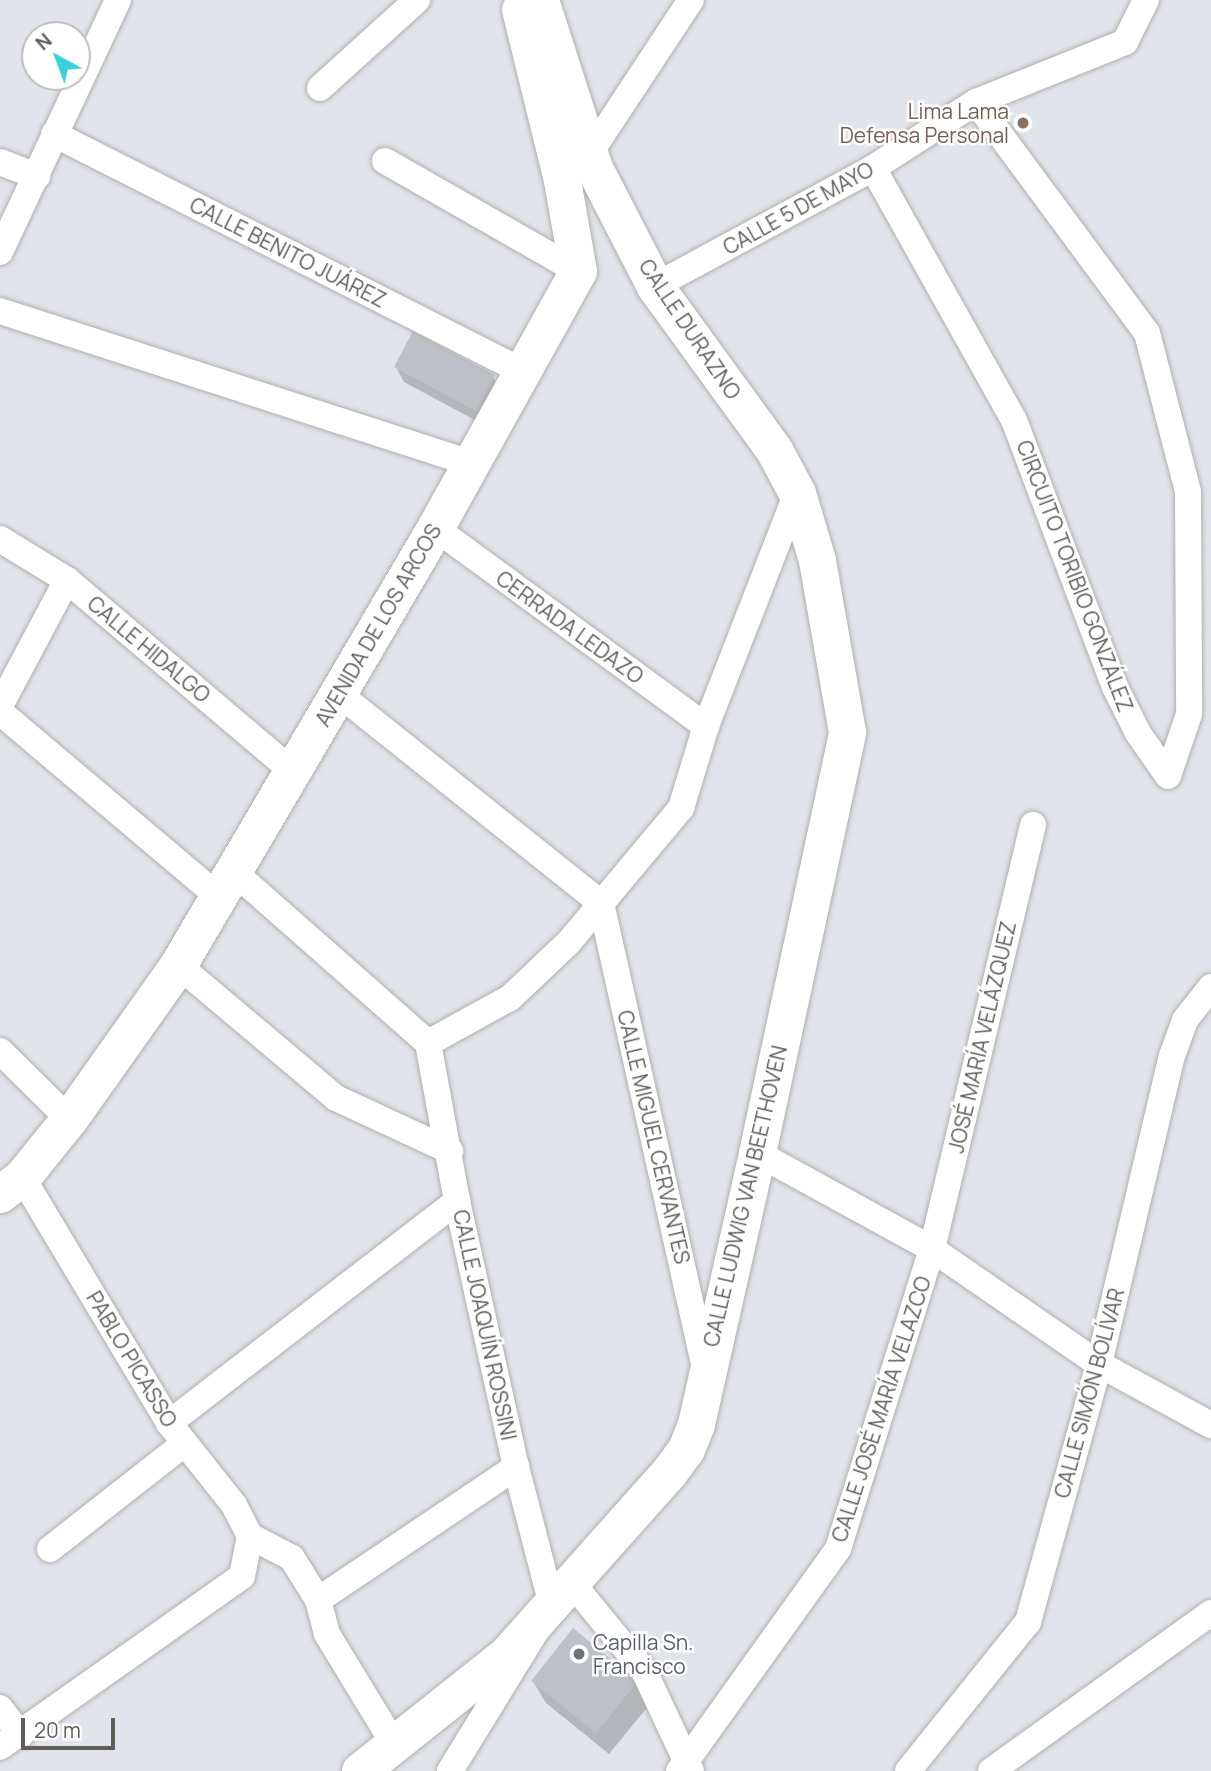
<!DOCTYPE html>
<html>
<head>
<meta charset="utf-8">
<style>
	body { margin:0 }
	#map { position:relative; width:1211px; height:1771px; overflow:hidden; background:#e2e4ec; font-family:Manrope,sans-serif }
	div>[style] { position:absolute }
	.shadow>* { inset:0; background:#0003 }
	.building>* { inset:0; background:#bec0c7 }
	.roads { filter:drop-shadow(0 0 2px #b1afab) drop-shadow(0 0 2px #b1afab) }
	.street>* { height:26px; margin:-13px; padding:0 13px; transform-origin:13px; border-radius:13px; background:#fff }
	.secondary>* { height:37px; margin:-18.5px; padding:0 18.5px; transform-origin:18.5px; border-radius:18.5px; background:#fff }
	.dots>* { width:19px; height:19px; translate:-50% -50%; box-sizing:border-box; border:4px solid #fff; border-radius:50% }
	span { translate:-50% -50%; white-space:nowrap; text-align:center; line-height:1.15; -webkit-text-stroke:5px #fff; paint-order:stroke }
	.education-label { font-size:21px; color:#785e54 }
	.right { translate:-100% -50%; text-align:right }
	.street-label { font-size:21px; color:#615e5a }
	.worship-label { font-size:21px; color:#5b616d }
	.left { translate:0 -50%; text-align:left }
	.north { position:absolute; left:21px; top:21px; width:70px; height:70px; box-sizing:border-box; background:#fff; border:2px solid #c0bfbd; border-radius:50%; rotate:319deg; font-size:19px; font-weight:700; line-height:28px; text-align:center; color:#615e5a }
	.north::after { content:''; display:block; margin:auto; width:24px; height:32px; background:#3acfd9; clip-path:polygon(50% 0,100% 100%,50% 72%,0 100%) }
	.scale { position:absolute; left:21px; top:1718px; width:94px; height:32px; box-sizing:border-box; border:4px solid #615e5a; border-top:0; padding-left:9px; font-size:21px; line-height:24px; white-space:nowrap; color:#615e5a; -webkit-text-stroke:5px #fff; paint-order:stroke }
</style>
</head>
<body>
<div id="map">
	<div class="shadow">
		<i style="clip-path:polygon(396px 367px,493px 377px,502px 392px,484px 425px,404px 382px)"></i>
		<i style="clip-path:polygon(533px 1681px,637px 1682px,650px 1704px,609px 1754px,546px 1703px)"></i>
	</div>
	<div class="building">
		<i style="clip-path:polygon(413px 331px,495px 375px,476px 411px,394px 367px)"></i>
		<i style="clip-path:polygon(573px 1628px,638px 1681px,596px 1733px,531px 1681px)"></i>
	</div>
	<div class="roads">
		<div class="street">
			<i style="left:320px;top:88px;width:131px;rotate:-42.2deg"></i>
			<i style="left:976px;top:102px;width:287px;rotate:53.5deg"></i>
			<i style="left:1147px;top:333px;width:164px;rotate:75.5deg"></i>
			<i style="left:1188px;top:492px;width:222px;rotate:89.7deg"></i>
			<i style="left:1189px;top:714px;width:65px;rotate:108.7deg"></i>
			<i style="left:54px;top:134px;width:525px;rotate:26.86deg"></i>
			<i style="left:590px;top:153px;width:183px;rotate:-56.6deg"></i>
			<i style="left:385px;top:161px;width:222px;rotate:29.7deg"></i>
			<i style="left:0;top:162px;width:40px;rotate:21deg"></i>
			<i style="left:873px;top:168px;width:289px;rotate:60.8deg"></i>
			<i style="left:1014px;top:420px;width:285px;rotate:69.3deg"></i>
			<i style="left:1115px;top:687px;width:51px;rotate:63.4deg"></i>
			<i style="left:1138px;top:733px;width:52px;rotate:55.1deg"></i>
			<i style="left:0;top:252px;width:278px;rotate:-64.9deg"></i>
			<i style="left:655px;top:286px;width:248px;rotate:-28.4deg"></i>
			<i style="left:873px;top:168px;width:122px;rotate:-32.7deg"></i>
			<i style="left:976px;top:102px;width:161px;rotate:-21.9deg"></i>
			<i style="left:1125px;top:42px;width:47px;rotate:-63.4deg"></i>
			<i style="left:0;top:311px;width:495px;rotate:17.9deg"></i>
			<i style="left:435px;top:528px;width:336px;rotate:36.2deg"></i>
			<i style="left:0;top:539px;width:79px;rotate:31.5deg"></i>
			<i style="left:67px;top:580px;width:294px;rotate:40.3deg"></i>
			<i style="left:339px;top:694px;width:335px;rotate:38.6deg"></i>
			<i style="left:601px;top:903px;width:478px;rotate:77.4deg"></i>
			<i style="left:0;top:706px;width:143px;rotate:-62deg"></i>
			<i style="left:0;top:712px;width:287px;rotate:40.2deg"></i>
			<i style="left:234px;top:872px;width:259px;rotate:41.4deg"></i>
			<i style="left:178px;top:965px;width:207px;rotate:40.1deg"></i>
			<i style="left:336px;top:1098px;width:126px;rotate:24.9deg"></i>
			<i style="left:428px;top:1043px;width:161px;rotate:79.6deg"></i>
			<i style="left:457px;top:1201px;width:272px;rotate:77.5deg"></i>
			<i style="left:516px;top:1467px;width:143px;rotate:75.4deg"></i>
			<i style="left:552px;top:1605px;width:195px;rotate:121.6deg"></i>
			<i style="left:428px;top:1043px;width:94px;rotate:-28.8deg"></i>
			<i style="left:510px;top:998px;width:81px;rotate:-43.5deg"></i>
			<i style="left:569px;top:942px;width:175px;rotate:-50.1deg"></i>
			<i style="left:681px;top:808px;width:86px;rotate:-73deg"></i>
			<i style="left:706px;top:726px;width:250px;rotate:-68.7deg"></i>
			<i style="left:0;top:1051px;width:97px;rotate:44.6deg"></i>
			<i style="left:757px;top:1153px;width:200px;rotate:28.7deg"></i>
			<i style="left:932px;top:1249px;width:203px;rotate:34.6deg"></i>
			<i style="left:1099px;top:1364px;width:128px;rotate:28.6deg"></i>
			<i style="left:22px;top:1177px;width:287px;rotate:59.1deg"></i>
			<i style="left:169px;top:1423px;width:105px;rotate:51.6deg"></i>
			<i style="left:234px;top:1505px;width:35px;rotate:63deg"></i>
			<i style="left:169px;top:1423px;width:364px;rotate:-37.6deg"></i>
			<i style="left:250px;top:1536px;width:47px;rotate:27.6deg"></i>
			<i style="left:292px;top:1558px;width:49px;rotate:58.2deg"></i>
			<i style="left:318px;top:1600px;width:35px;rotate:75deg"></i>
			<i style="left:327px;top:1634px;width:129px;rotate:58.7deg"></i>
			<i style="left:50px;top:1549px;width:170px;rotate:-38.1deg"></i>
			<i style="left:572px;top:1583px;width:114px;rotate:50.7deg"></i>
			<i style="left:644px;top:1671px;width:110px;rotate:64.8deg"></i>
			<i style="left:318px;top:1600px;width:239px;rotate:-33.9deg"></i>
			<i style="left:0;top:1708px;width:34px;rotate:53deg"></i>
			<i style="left:0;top:1747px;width:296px;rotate:-35.2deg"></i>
			<i style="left:242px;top:1576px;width:41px;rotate:-78.7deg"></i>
			<i style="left:679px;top:1771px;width:273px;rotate:-54.4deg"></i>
			<i style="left:838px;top:1549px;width:314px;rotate:-72.6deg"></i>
			<i style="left:932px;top:1249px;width:436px;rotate:-76.6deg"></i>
			<i style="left:908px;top:1771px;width:191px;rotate:-51.2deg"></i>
			<i style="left:1028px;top:1622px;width:268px;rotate:-74.6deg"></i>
			<i style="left:1099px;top:1364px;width:317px;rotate:-76.7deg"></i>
			<i style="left:1172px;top:1056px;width:38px;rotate:-70deg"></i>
			<i style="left:1185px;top:1020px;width:42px;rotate:-51.8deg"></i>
			<i style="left:991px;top:1771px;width:271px;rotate:-35.7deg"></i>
		</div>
		<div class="secondary">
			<i style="left:0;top:1194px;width:28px;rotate:-38deg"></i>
			<i style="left:22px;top:1177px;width:75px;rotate:-51deg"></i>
			<i style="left:69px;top:1119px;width:189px;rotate:-54.7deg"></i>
			<i style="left:178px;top:965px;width:507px;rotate:-59.54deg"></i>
			<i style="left:435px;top:528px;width:294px;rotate:-60.9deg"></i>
			<i style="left:578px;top:271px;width:92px;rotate:-100deg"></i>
			<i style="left:562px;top:180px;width:176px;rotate:-103.8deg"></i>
			<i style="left:360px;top:1771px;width:186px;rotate:-38.5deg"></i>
			<i style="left:506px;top:1655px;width:246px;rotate:-48.3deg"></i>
			<i style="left:670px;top:1471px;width:27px;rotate:-54deg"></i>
			<i style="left:686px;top:1449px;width:27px;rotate:-68deg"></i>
			<i style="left:696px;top:1424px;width:278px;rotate:-77.3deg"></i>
			<i style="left:757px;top:1153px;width:431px;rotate:-77.9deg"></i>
			<i style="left:847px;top:732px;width:175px;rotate:-99.9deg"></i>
			<i style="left:817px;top:560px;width:70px;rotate:-106.6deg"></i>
			<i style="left:797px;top:493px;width:49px;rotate:-118.1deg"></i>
			<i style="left:774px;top:450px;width:203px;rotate:-126deg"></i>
			<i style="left:655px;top:286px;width:133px;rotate:-117.3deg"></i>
			<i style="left:594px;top:168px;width:176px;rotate:-107.8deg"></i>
		</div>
	</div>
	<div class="dots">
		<i style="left:1023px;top:123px;background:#8d6e63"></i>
		<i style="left:579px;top:1654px;background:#6b7280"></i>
	</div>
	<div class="education-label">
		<span class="right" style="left:1009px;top:123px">Lima Lama<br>Defensa Personal</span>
	</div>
	<div class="street-label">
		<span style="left:798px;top:208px;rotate:-29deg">CALLE 5 DE MAYO</span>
		<span style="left:288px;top:252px;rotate:27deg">CALLE BENITO JUÁREZ</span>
		<span style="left:690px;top:329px;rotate:56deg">CALLE DURAZNO</span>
		<span style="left:1075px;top:576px;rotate:69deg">CIRCUITO TORIBIO GONZÁLEZ</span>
		<span style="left:378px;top:625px;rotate:-60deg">AVENIDA DE LOS ARCOS</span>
		<span style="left:570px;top:627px;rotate:36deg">CERRADA LEDAZO</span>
		<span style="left:149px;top:649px;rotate:40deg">CALLE HIDALGO</span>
		<span style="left:982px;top:1037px;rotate:-77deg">JOSÉ MARÍA VELÁZQUEZ</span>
		<span style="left:654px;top:1137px;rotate:77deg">CALLE MIGUEL CERVANTES</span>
		<span style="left:745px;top:1196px;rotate:-77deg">CALLE LUDWIG VAN BEETHOVEN</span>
		<span style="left:485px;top:1325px;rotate:78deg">CALLE JOAQUÍN ROSSINI</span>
		<span style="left:132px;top:1359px;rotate:59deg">PABLO PICASSO</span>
		<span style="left:1089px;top:1393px;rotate:-75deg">CALLE SIMÓN BOLÍVAR</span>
		<span style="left:881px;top:1409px;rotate:-72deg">CALLE JOSÉ MARÍA VELAZCO</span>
	</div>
	<div class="worship-label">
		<span class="left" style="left:593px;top:1654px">Capilla Sn.<br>Francisco</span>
	</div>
	<div class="north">N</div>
	<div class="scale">20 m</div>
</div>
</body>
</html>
